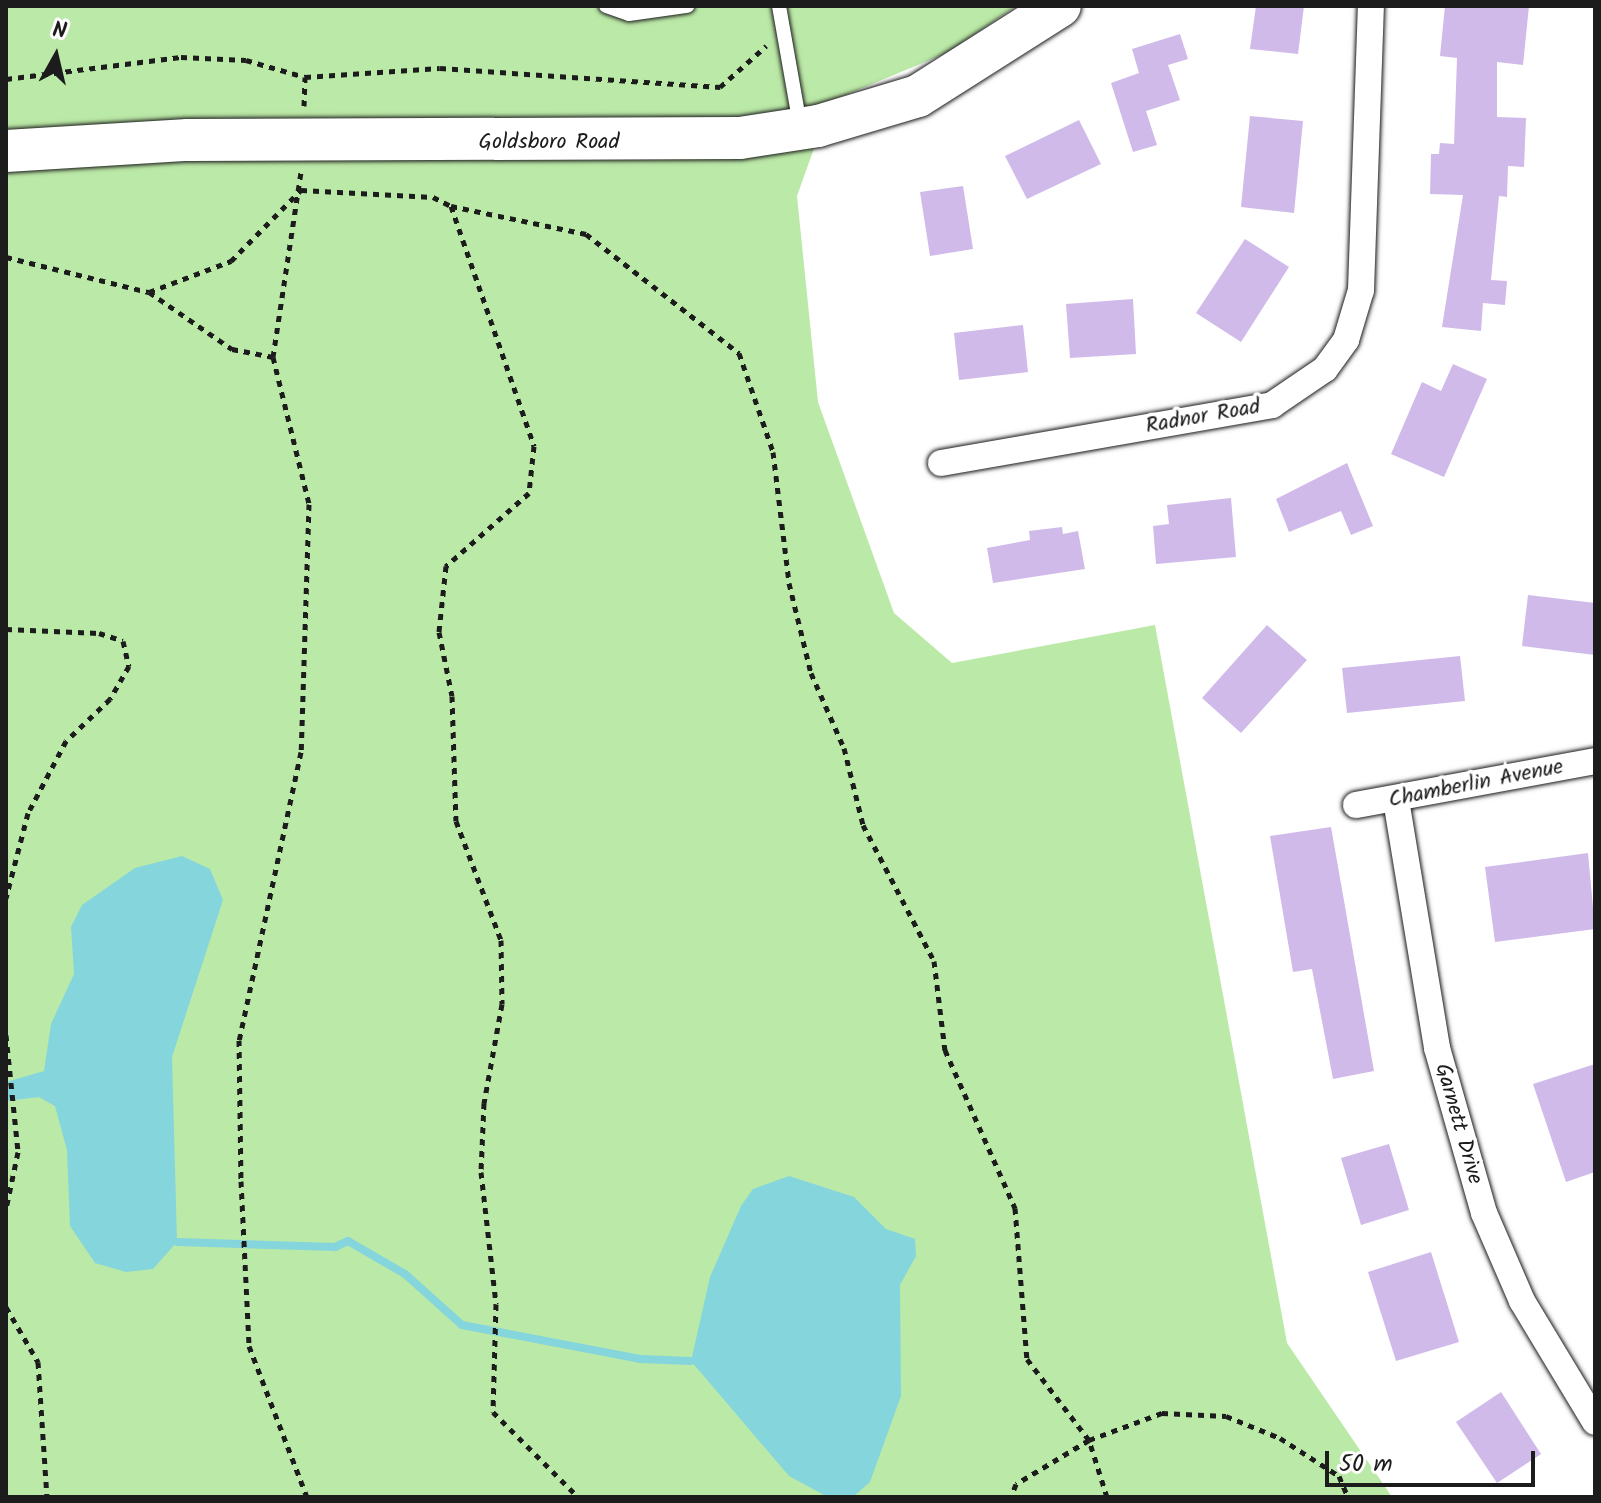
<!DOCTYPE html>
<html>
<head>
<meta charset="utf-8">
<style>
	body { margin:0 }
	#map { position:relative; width:1601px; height:1503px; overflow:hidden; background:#fff; font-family:Kalam,sans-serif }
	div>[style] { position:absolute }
	.green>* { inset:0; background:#bbe9a7 }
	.water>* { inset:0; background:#84d5dc }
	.stream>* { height:8px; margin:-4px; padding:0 4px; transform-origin:4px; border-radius:4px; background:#84d5dc }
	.building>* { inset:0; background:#d0baea }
	.path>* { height:5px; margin-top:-2.5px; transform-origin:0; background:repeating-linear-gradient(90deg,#1c1c1c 0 6px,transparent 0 12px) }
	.roads { filter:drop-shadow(0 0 2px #1c1c1c) drop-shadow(0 0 2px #1c1c1c) }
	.lane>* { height:14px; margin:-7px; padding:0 7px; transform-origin:7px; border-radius:7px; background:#fff }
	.street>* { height:26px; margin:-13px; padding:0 13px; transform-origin:13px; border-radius:13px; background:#fff }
	.primary>* { height:42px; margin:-21px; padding:0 21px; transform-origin:21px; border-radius:21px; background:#fff }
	span { translate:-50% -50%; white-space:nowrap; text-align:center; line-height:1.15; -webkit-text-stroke:7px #fff; paint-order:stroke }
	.street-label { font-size:22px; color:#1c1c1c }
	.frame { position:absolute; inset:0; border:8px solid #1c1c1c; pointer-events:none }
	.north { position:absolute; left:16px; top:16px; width:80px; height:80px; -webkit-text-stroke:6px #fff; paint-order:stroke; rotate:8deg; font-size:22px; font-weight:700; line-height:32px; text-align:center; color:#1c1c1c }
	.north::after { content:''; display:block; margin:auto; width:28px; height:36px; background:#1c1c1c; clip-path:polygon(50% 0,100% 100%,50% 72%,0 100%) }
	.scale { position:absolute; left:1325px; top:1451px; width:210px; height:36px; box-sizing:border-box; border:4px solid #1c1c1c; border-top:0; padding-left:10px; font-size:24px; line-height:28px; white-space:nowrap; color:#1c1c1c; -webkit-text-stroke:6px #fff; paint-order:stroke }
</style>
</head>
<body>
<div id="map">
	<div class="green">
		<i style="clip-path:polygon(6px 6px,1016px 6px,949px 52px,831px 101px,797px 196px,818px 402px,894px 613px,952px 663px,1155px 625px,1287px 1343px,1392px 1497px,6px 1497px)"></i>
	</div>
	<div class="water">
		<i style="clip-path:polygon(182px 856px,210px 869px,223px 900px,172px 1057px,177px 1242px,153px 1269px,126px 1272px,95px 1263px,70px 1226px,67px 1150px,55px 1106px,39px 1097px,6px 1101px,6px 1082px,44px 1071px,51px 1024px,74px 974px,71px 927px,82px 905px,135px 868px)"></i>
		<i style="clip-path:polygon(789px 1176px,854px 1197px,886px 1229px,915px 1239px,916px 1256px,900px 1285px,901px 1396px,870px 1482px,853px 1497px,824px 1495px,789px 1476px,691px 1361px,710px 1277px,741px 1206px,753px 1189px)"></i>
	</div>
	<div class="stream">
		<i style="left:177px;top:1242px;width:158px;rotate:1.8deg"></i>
		<i style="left:335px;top:1247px;width:14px;rotate:-25deg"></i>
		<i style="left:348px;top:1241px;width:66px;rotate:30.1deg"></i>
		<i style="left:405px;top:1274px;width:76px;rotate:41.8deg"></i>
		<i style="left:462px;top:1325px;width:181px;rotate:10.8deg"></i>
		<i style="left:640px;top:1359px;width:51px;rotate:2.2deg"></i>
	</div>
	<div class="building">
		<i style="clip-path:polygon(1256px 6px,1304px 6px,1298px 54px,1250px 49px)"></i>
		<i style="clip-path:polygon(1445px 6px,1529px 6px,1523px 65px,1497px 62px,1497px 117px,1526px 118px,1524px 167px,1508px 166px,1507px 197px,1499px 196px,1491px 280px,1507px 281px,1505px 305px,1483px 303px,1481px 331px,1442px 327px,1463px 195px,1430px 194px,1431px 154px,1439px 154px,1440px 143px,1454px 144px,1457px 58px,1440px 56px)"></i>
		<i style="clip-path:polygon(1180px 34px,1188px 59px,1168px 65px,1180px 100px,1146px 111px,1157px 145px,1133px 152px,1111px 83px,1139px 73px,1132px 49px)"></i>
		<i style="clip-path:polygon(1250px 116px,1303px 121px,1294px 213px,1241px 207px)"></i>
		<i style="clip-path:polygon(1079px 120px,1101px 164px,1027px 199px,1005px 156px)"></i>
		<i style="clip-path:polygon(963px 186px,973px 249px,930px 256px,920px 192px)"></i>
		<i style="clip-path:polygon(1245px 239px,1289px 267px,1241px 342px,1196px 313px)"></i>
		<i style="clip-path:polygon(1133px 299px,1136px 354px,1070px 358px,1066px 304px)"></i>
		<i style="clip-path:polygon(1023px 325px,1028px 372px,959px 380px,954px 333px)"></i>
		<i style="clip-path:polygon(1453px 364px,1487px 379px,1444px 477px,1391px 454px,1422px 382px,1441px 391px)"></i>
		<i style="clip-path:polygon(1347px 463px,1373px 526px,1351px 535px,1341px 511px,1289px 532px,1276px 499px)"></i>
		<i style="clip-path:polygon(1231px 498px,1236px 557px,1156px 564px,1153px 526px,1169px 524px,1167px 505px)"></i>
		<i style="clip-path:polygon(1062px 527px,1063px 534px,1078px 531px,1085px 569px,993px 583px,987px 548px,1030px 540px,1029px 531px)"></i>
		<i style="clip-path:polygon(1528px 595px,1595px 603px,1595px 655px,1522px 646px)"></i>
		<i style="clip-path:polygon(1267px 625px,1307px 660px,1241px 733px,1202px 698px)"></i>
		<i style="clip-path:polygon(1460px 656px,1465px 701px,1347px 713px,1342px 668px)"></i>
		<i style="clip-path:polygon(1331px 827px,1374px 1071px,1333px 1079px,1312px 969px,1293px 972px,1270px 836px)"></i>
		<i style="clip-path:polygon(1588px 853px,1595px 929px,1495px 942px,1485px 867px)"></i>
		<i style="clip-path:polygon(1595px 1064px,1595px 1172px,1566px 1182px,1533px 1084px)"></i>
		<i style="clip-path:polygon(1389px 1144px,1409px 1210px,1361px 1225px,1341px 1158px)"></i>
		<i style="clip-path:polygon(1431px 1252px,1459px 1342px,1396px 1361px,1368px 1272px)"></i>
		<i style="clip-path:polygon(1501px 1392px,1541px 1454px,1497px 1483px,1456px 1422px)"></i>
	</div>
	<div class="path">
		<i style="left:6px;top:79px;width:176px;rotate:-7.2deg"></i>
		<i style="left:181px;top:57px;width:65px;rotate:2.6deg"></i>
		<i style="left:246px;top:60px;width:61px;rotate:16.1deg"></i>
		<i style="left:305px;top:77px;width:135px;rotate:-3.8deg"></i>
		<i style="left:440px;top:68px;width:281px;rotate:3.9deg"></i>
		<i style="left:720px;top:87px;width:62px;rotate:-41.7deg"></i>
		<i style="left:304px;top:106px;width:29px;rotate:-88deg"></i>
		<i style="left:451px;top:206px;width:138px;rotate:11.7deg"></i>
		<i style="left:586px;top:234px;width:194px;rotate:37.9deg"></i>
		<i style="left:739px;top:353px;width:105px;rotate:71deg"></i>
		<i style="left:773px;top:452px;width:132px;rotate:83deg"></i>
		<i style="left:789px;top:583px;width:93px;rotate:76.3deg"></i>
		<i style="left:811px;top:673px;width:82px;rotate:66.3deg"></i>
		<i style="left:844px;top:748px;width:79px;rotate:76.1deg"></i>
		<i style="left:863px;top:825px;width:153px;rotate:62.4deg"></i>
		<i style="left:934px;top:961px;width:90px;rotate:83deg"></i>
		<i style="left:945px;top:1050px;width:173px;rotate:66.1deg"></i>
		<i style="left:1015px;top:1208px;width:151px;rotate:85.5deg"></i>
		<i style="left:1027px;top:1359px;width:102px;rotate:52.6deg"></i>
		<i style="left:1089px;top:1440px;width:85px;rotate:148.9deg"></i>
		<i style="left:1016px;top:1484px;width:14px;rotate:111deg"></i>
		<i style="left:6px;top:257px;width:147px;rotate:13.8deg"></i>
		<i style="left:149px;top:292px;width:101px;rotate:34.5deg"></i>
		<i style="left:232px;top:349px;width:42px;rotate:11deg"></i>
		<i style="left:273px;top:357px;width:151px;rotate:76.2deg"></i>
		<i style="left:309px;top:504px;width:248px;rotate:91.8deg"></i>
		<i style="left:301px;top:752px;width:295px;rotate:102.1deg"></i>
		<i style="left:239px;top:1040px;width:141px;rotate:89.2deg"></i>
		<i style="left:241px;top:1181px;width:165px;rotate:87.2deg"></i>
		<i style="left:249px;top:1346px;width:162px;rotate:69deg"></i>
		<i style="left:149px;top:292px;width:88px;rotate:-20.7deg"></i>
		<i style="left:231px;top:261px;width:100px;rotate:-45.4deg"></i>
		<i style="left:301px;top:190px;width:132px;rotate:3deg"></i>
		<i style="left:433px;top:197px;width:20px;rotate:27deg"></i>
		<i style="left:451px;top:206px;width:254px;rotate:70.9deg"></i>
		<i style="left:534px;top:446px;width:47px;rotate:96.1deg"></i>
		<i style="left:529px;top:493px;width:111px;rotate:138.7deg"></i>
		<i style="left:446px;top:566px;width:66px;rotate:96.1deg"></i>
		<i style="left:439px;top:632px;width:65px;rotate:78.5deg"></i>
		<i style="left:452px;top:696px;width:125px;rotate:88.2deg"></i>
		<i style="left:456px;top:821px;width:127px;rotate:69.3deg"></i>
		<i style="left:501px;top:940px;width:64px;rotate:89.1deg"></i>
		<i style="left:502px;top:1004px;width:101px;rotate:100.3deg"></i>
		<i style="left:484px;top:1103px;width:69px;rotate:92.5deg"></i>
		<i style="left:481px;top:1172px;width:133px;rotate:83.5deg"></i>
		<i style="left:496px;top:1304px;width:108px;rotate:91.6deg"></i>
		<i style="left:493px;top:1412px;width:120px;rotate:45deg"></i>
		<i style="left:273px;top:357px;width:187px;rotate:-81.4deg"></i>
		<i style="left:6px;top:629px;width:93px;rotate:2.5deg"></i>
		<i style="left:99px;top:633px;width:25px;rotate:18deg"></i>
		<i style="left:123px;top:641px;width:26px;rotate:77deg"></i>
		<i style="left:129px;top:666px;width:38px;rotate:120deg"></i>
		<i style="left:110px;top:699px;width:61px;rotate:136.3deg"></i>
		<i style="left:66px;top:741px;width:81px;rotate:117.8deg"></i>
		<i style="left:28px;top:813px;width:88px;rotate:104.5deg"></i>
		<i style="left:6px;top:1035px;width:118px;rotate:84.1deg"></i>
		<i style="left:18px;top:1152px;width:58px;rotate:101.9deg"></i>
		<i style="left:6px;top:1307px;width:64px;rotate:59.8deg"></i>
		<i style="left:38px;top:1362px;width:135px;rotate:86.2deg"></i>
		<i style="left:1107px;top:1497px;width:60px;rotate:-107.5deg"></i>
		<i style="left:1089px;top:1440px;width:78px;rotate:-20.3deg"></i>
		<i style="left:1162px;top:1413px;width:64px;rotate:2.7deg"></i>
		<i style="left:1226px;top:1416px;width:58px;rotate:22.2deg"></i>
		<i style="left:1280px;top:1438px;width:70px;rotate:32.8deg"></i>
		<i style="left:1339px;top:1476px;width:23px;rotate:67deg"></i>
	</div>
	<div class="roads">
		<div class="lane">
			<i style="left:606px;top:6px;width:24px;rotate:19deg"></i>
			<i style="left:629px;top:14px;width:59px;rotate:-7.9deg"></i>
			<i style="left:779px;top:6px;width:121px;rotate:80deg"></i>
		</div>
		<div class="street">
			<i style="left:941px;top:463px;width:336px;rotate:-9.9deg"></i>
			<i style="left:1272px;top:405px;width:64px;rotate:-34.2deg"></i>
			<i style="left:1325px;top:369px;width:36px;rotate:-54deg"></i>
			<i style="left:1346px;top:340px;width:52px;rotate:-73.3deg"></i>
			<i style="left:1361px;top:290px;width:284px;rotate:-88deg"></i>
			<i style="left:1396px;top:800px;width:251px;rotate:80.6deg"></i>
			<i style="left:1437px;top:1048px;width:172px;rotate:74.1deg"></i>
			<i style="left:1484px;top:1213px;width:96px;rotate:66.6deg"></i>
			<i style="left:1522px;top:1301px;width:141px;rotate:58.9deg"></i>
			<i style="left:1356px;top:805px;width:243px;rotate:-10.4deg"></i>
		</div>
		<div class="primary">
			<i style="left:6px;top:151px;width:182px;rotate:-3.5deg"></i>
			<i style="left:188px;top:140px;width:552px;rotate:-0.21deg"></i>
			<i style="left:740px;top:138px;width:79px;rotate:-8.7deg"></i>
			<i style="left:818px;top:126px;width:104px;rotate:-16.7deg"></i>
			<i style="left:918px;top:96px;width:168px;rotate:-32.4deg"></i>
		</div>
	</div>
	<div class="street-label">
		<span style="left:549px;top:143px">Goldsboro Road</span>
		<span style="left:1203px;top:417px;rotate:-10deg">Radnor Road</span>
		<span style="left:1476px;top:784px;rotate:-11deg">Chamberlin Avenue</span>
		<span style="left:1458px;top:1124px;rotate:74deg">Garnett Drive</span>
	</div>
	<div class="frame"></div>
	<div class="north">N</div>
	<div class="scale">50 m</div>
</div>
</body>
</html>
